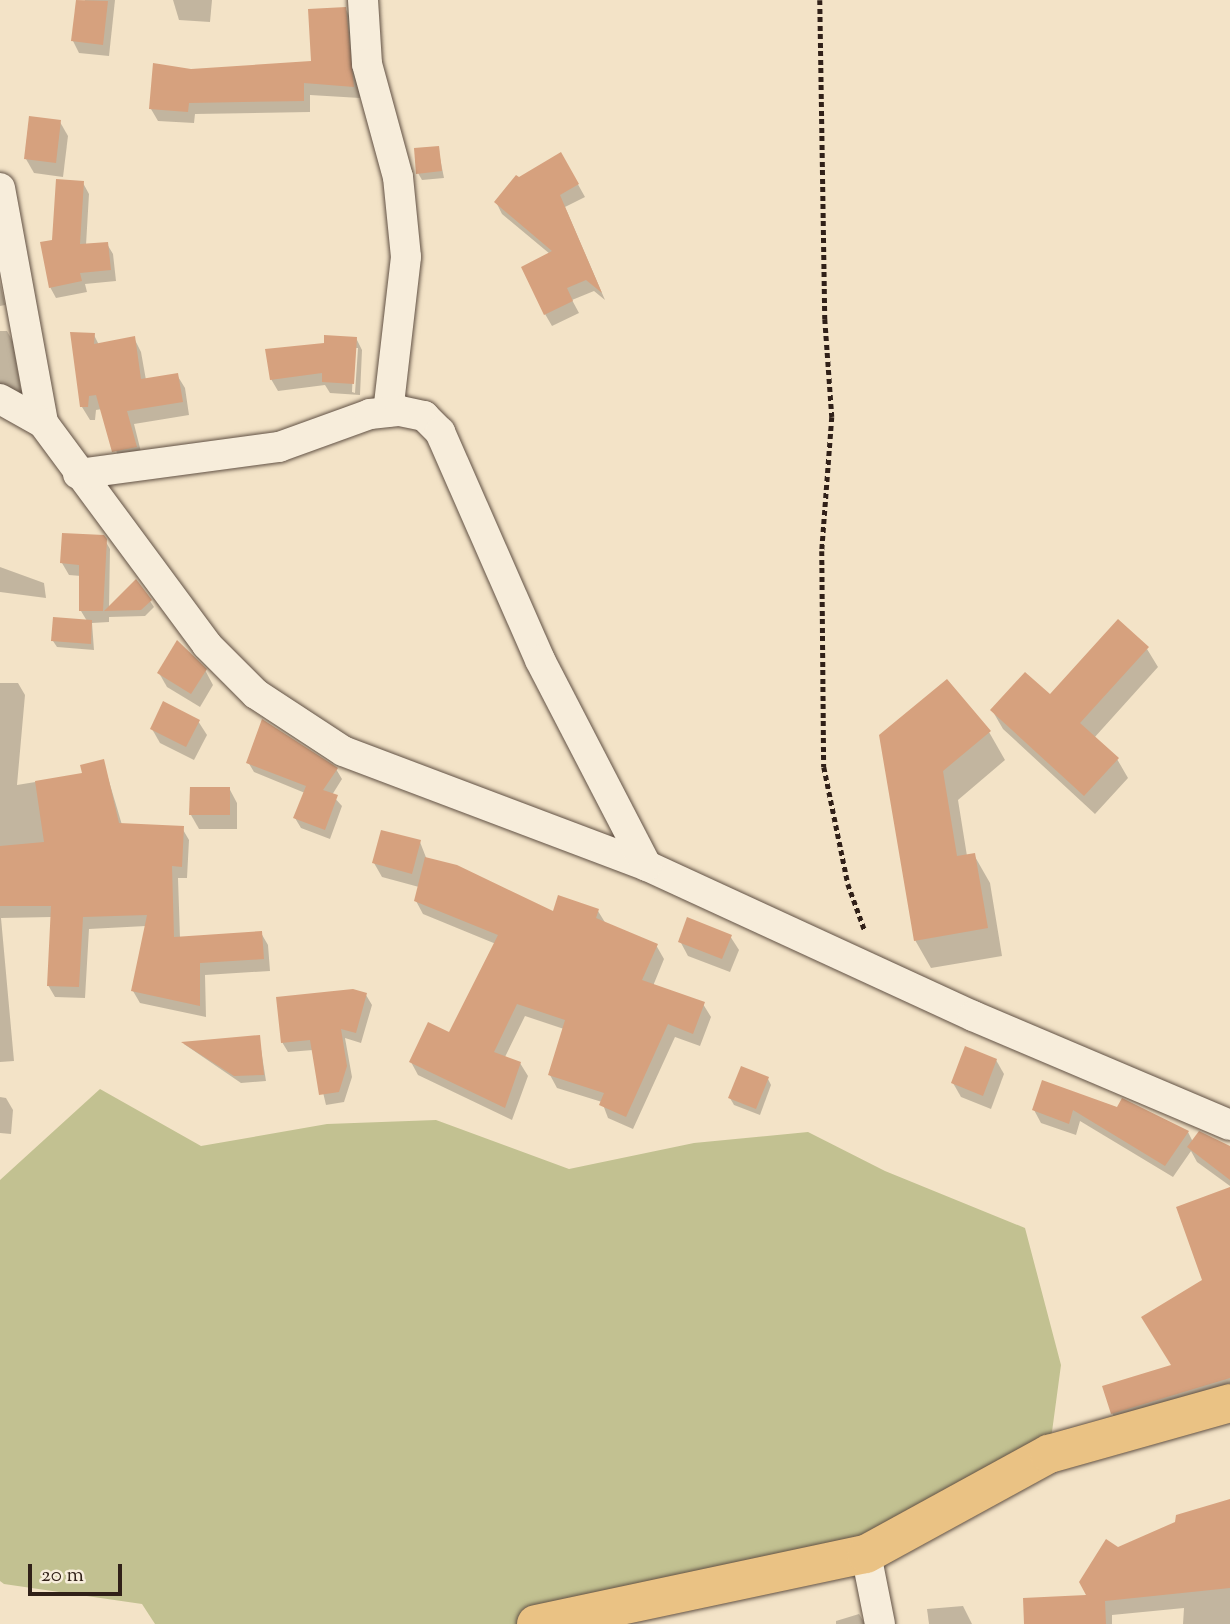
<!DOCTYPE html>
<html>
<head>
<meta charset="utf-8">
<style>
	body { margin:0 }
	#map { position:relative; width:1230px; height:1624px; overflow:hidden; background:#f3e3c7; font-family:"Sorts Mill Goudy",serif }
	div>[style] { position:absolute }
	.green>* { inset:0; background:#c2c191 }
	.shadow>* { inset:0; background:#0003 }
	.building>* { inset:0; background:#d6a17e }
	.path>* { height:4.5px; margin-top:-2.25px; transform-origin:0; background:repeating-linear-gradient(90deg,#302018 0 5px,transparent 0 8.5px) }
	.roads { filter:drop-shadow(0 0 2px #615144) drop-shadow(0 0 2px #615144) }
	.street>* { height:30px; margin:-15px; padding:0 15px; transform-origin:15px; border-radius:15px; background:#f7eddb }
	.highway>* { height:38px; margin:-19px; padding:0 19px; transform-origin:19px; border-radius:19px; background:#eac284 }
	span { translate:-50% -50%; white-space:nowrap; text-align:center; line-height:1.15; -webkit-text-stroke:5px #f7eddb; paint-order:stroke }
	.scale { position:absolute; left:28px; top:1564px; width:94px; height:32px; box-sizing:border-box; border:4px solid #302018; border-top:0; padding-left:9px; font-size:21px; line-height:24px; white-space:nowrap; color:#302018; -webkit-text-stroke:5px #f7eddb; paint-order:stroke }
</style>
</head>
<body>
<div id="map">
	<div class="green">
		<i style="clip-path:polygon(100px 1089px,201px 1146px,327px 1124px,436px 1120px,569px 1169px,694px 1143px,808px 1132px,885px 1171px,1025px 1228px,1061px 1365px,1049px 1454px,866px 1554px,536px 1624px,155px 1624px,142px 1604px,4px 1584px,0 1581px,0 1180px)"></i>
	</div>
	<div class="shadow">
		<i style="clip-path:polygon(115px 0,109px 56px,79px 53px,73px 41px,85px 0)"></i>
		<i style="clip-path:polygon(173px 0,212px 0,210px 22px,179px 20px)"></i>
		<i style="clip-path:polygon(345px 8px,352px 21px,360px 98px,310px 95px,310px 112px,195px 114px,194px 123px,158px 121px,151px 109px,313px 63px)"></i>
		<i style="clip-path:polygon(60px 122px,68px 136px,63px 177px,34px 173px,26px 159px)"></i>
		<i style="clip-path:polygon(438px 148px,444px 178px,422px 180px,418px 173px)"></i>
		<i style="clip-path:polygon(561px 154px,585px 197px,565px 207px,605px 300px,594px 291px,572px 300px,579px 313px,552px 326px,545px 314px,550px 254px,502px 214px,496px 202px,519px 179px)"></i>
		<i style="clip-path:polygon(83px 183px,89px 194px,86px 245px,107px 244px,113px 254px,116px 281px,85px 284px,87px 292px,56px 298px,50px 287px,53px 241px)"></i>
		<i style="clip-path:polygon(0 282px,5px 305px,0 306px)"></i>
		<i style="clip-path:polygon(0 331px,7px 331px,13px 342px,22px 397px,0 387px)"></i>
		<i style="clip-path:polygon(94px 335px,99px 345px,134px 338px,141px 352px,146px 380px,177px 375px,185px 388px,189px 415px,134px 424px,143px 460px,121px 465px,102px 409px,96px 410px,95px 420px,90px 420px,82px 407px)"></i>
		<i style="clip-path:polygon(evenodd,356px 338px,362px 350px,360px 395px,330px 393px,325px 385px,278px 391px,271px 379px,325px 344px,356px 338px,354px 348px,358px 348px,355px 393px,352px 392px,354px 348px)"></i>
		<i style="clip-path:polygon(103px 537px,110px 549px,109px 608px,150px 601px,154px 607px,145px 616px,109px 617px,109px 622px,92px 623px,94px 650px,57px 647px,53px 641px,87px 621px,81px 611px,81px 576px,69px 575px,62px 563px)"></i>
		<i style="clip-path:polygon(0 567px,44px 583px,46px 598px,0 592px)"></i>
		<i style="clip-path:polygon(1147px 649px,1158px 667px,1094px 738px,1117px 759px,1128px 778px,1095px 814px,1003px 729px,992px 710px,1050px 697px)"></i>
		<i style="clip-path:polygon(205px 670px,213px 685px,200px 707px,167px 687px,159px 673px)"></i>
		<i style="clip-path:polygon(0 683px,18px 683px,25px 695px,17px 785px,84px 774px,103px 761px,122px 825px,182px 828px,189px 840px,187px 878px,178px 878px,180px 938px,261px 933px,268px 945px,270px 971px,205px 975px,206px 1017px,140px 1003px,133px 991px,146px 926px,89px 929px,85px 998px,55px 997px,48px 985px,52px 917px,1px 918px,14px 1061px,0 1062px)"></i>
		<i style="clip-path:polygon(198px 721px,207px 735px,194px 760px,160px 743px,152px 729px)"></i>
		<i style="clip-path:polygon(989px 732px,1005px 760px,958px 800px,967px 856px,974px 855px,990px 883px,1002px 956px,931px 968px,915px 940px,881px 736px)"></i>
		<i style="clip-path:polygon(248px 762px,336px 769px,342px 779px,332px 795px,342px 806px,330px 839px,301px 828px,295px 818px,305px 793px,254px 772px)"></i>
		<i style="clip-path:polygon(229px 788px,237px 803px,237px 829px,199px 829px,191px 815px)"></i>
		<i style="clip-path:polygon(420px 842px,427px 860px,554px 914px,598px 911px,606px 924px,656px 945px,664px 959px,653px 986px,703px 1004px,711px 1017px,700px 1046px,675px 1037px,633px 1129px,608px 1118px,602px 1102px,557px 1088px,550px 1075px,564px 1029px,525px 1016px,505px 1057px,520px 1063px,528px 1076px,512px 1120px,418px 1075px,411px 1062px,449px 1034px,496px 944px,423px 914px,416px 901px,419px 887px,382px 877px,374px 863px)"></i>
		<i style="clip-path:polygon(730px 936px,739px 950px,730px 972px,688px 956px,680px 941px)"></i>
		<i style="clip-path:polygon(366px 995px,372px 1005px,361px 1043px,345px 1038px,352px 1077px,344px 1102px,326px 1105px,313px 1050px,288px 1052px,282px 1042px)"></i>
		<i style="clip-path:polygon(259px 1037px,266px 1081px,241px 1083px,184px 1044px)"></i>
		<i style="clip-path:polygon(996px 1060px,1004px 1074px,991px 1109px,961px 1097px,953px 1083px)"></i>
		<i style="clip-path:polygon(768px 1079px,771px 1085px,760px 1115px,734px 1105px,730px 1098px)"></i>
		<i style="clip-path:polygon(1043px 1082px,1188px 1132px,1193px 1142px,1230px 1151px,1230px 1186px,1197px 1162px,1191px 1151px,1173px 1177px,1080px 1121px,1076px 1135px,1041px 1123px,1034px 1110px)"></i>
		<i style="clip-path:polygon(0 1097px,6px 1098px,13px 1110px,11px 1134px,0 1133px)"></i>
		<i style="clip-path:polygon(1230px 1189px,1230px 1394px,1120px 1427px,1112px 1413px,1173px 1366px,1204px 1281px)"></i>
		<i style="clip-path:polygon(1230px 1501px,1230px 1624px,1183px 1624px,1184px 1608px,1112px 1615px,1112px 1624px,1026px 1624px,1088px 1596px,1118px 1549px)"></i>
		<i style="clip-path:polygon(963px 1606px,972px 1624px,929px 1624px,927px 1609px)"></i>
		<i style="clip-path:polygon(859px 1614px,865px 1624px,836px 1624px,836px 1621px)"></i>
	</div>
	<div class="building">
		<i style="clip-path:polygon(76px 0,108px 1px,103px 45px,71px 41px)"></i>
		<i style="clip-path:polygon(346px 7px,354px 87px,304px 83px,304px 101px,189px 103px,188px 112px,149px 109px,153px 63px,191px 69px,311px 61px,308px 9px)"></i>
		<i style="clip-path:polygon(29px 116px,61px 120px,56px 163px,24px 159px)"></i>
		<i style="clip-path:polygon(439px 146px,442px 171px,416px 174px,414px 148px)"></i>
		<i style="clip-path:polygon(561px 152px,579px 184px,560px 195px,602px 293px,586px 280px,567px 288px,573px 301px,544px 315px,521px 267px,552px 251px,494px 202px,516px 175px,519px 177px)"></i>
		<i style="clip-path:polygon(56px 179px,84px 181px,80px 244px,108px 242px,111px 270px,80px 273px,82px 281px,49px 288px,40px 242px,52px 240px)"></i>
		<i style="clip-path:polygon(70px 332px,95px 333px,94px 344px,135px 336px,141px 379px,178px 373px,183px 402px,127px 411px,137px 447px,112px 452px,96px 395px,89px 396px,88px 407px,80px 407px)"></i>
		<i style="clip-path:polygon(324px 335px,357px 337px,354px 384px,322px 382px,322px 373px,270px 380px,265px 349px,324px 343px)"></i>
		<i style="clip-path:polygon(62px 533px,104px 535px,107px 539px,103px 611px,79px 611px,79px 565px,60px 563px)"></i>
		<i style="clip-path:polygon(136px 579px,152px 600px,141px 610px,104px 611px)"></i>
		<i style="clip-path:polygon(53px 617px,92px 620px,91px 644px,51px 641px)"></i>
		<i style="clip-path:polygon(1118px 619px,1149px 647px,1080px 723px,1119px 758px,1084px 796px,990px 710px,1025px 672px,1050px 694px)"></i>
		<i style="clip-path:polygon(177px 640px,207px 669px,191px 694px,157px 673px)"></i>
		<i style="clip-path:polygon(947px 679px,991px 731px,943px 771px,957px 856px,975px 853px,988px 928px,914px 941px,879px 735px)"></i>
		<i style="clip-path:polygon(163px 701px,200px 720px,186px 747px,150px 729px)"></i>
		<i style="clip-path:polygon(262px 719px,338px 768px,323px 790px,338px 795px,325px 830px,293px 818px,306px 786px,246px 763px)"></i>
		<i style="clip-path:polygon(104px 759px,119px 823px,184px 826px,182px 867px,172px 866px,174px 937px,262px 931px,264px 959px,200px 963px,200px 1006px,131px 991px,147px 915px,83px 917px,79px 987px,47px 986px,51px 906px,0 906px,0 846px,44px 842px,35px 781px,82px 773px,80px 765px)"></i>
		<i style="clip-path:polygon(190px 787px,230px 787px,230px 815px,189px 815px)"></i>
		<i style="clip-path:polygon(381px 830px,421px 840px,412px 874px,372px 863px)"></i>
		<i style="clip-path:polygon(425px 857px,457px 865px,553px 911px,558px 895px,599px 909px,596px 918px,658px 944px,642px 980px,705px 1002px,693px 1034px,668px 1024px,626px 1117px,599px 1105px,604px 1093px,548px 1075px,565px 1020px,517px 1004px,494px 1052px,521px 1062px,505px 1108px,409px 1062px,428px 1022px,449px 1032px,498px 935px,414px 901px)"></i>
		<i style="clip-path:polygon(687px 917px,732px 935px,722px 959px,678px 942px)"></i>
		<i style="clip-path:polygon(353px 989px,367px 993px,356px 1033px,341px 1029px,347px 1066px,339px 1092px,319px 1095px,310px 1040px,281px 1043px,276px 997px)"></i>
		<i style="clip-path:polygon(260px 1035px,264px 1075px,234px 1076px,181px 1042px)"></i>
		<i style="clip-path:polygon(965px 1046px,997px 1059px,983px 1096px,951px 1083px)"></i>
		<i style="clip-path:polygon(741px 1066px,769px 1077px,756px 1109px,728px 1098px)"></i>
		<i style="clip-path:polygon(1042px 1080px,1117px 1107px,1122px 1098px,1189px 1131px,1165px 1166px,1073px 1110px,1069px 1124px,1032px 1110px)"></i>
		<i style="clip-path:polygon(1199px 1131px,1230px 1146px,1230px 1180px,1187px 1147px)"></i>
		<i style="clip-path:polygon(1230px 1187px,1230px 1378px,1111px 1414px,1102px 1386px,1171px 1365px,1141px 1317px,1202px 1280px,1176px 1207px)"></i>
		<i style="clip-path:polygon(1230px 1499px,1230px 1588px,1105px 1601px,1106px 1624px,1024px 1624px,1023px 1598px,1086px 1595px,1079px 1582px,1106px 1539px,1118px 1547px,1175px 1522px,1176px 1515px)"></i>
	</div>
	<div class="path">
		<i style="left:820px;top:0;width:319px;rotate:89.1deg"></i>
		<i style="left:825px;top:319px;width:98px;rotate:85.9deg"></i>
		<i style="left:832px;top:417px;width:134px;rotate:94.3deg"></i>
		<i style="left:822px;top:551px;width:216px;rotate:89.5deg"></i>
		<i style="left:824px;top:767px;width:119px;rotate:78.4deg"></i>
		<i style="left:848px;top:884px;width:50px;rotate:70.1deg"></i>
	</div>
	<div class="roads">
		<div class="street">
			<i style="left:363px;top:0;width:64px;rotate:86.4deg"></i>
			<i style="left:367px;top:64px;width:117px;rotate:74.7deg"></i>
			<i style="left:398px;top:177px;width:80px;rotate:84.3deg"></i>
			<i style="left:406px;top:257px;width:156px;rotate:96.6deg"></i>
			<i style="left:0;top:188px;width:239px;rotate:79.6deg"></i>
			<i style="left:0;top:399px;width:49px;rotate:29.2deg"></i>
			<i style="left:43px;top:423px;width:276px;rotate:53.5deg"></i>
			<i style="left:207px;top:645px;width:69px;rotate:45deg"></i>
			<i style="left:256px;top:694px;width:104px;rotate:33.2deg"></i>
			<i style="left:343px;top:751px;width:325px;rotate:20.7deg"></i>
			<i style="left:647px;top:866px;width:359px;rotate:24.7deg"></i>
			<i style="left:973px;top:1016px;width:279px;rotate:23deg"></i>
			<i style="left:78px;top:474px;width:203px;rotate:-7.7deg"></i>
			<i style="left:279px;top:447px;width:97px;rotate:-19.9deg"></i>
			<i style="left:370px;top:414px;width:30px;rotate:-6deg"></i>
			<i style="left:400px;top:411px;width:25px;rotate:12deg"></i>
			<i style="left:424px;top:416px;width:23px;rotate:45deg"></i>
			<i style="left:440px;top:432px;width:249px;rotate:66.3deg"></i>
			<i style="left:540px;top:660px;width:232px;rotate:62.6deg"></i>
			<i style="left:866px;top:1554px;width:71px;rotate:78.7deg"></i>
		</div>
		<div class="highway">
			<i style="left:536px;top:1624px;width:337px;rotate:-12deg"></i>
			<i style="left:866px;top:1554px;width:209px;rotate:-28.7deg"></i>
			<i style="left:1049px;top:1454px;width:188px;rotate:-15.7deg"></i>
		</div>
	</div>
	<div class="scale">20 m</div>
</div>
</body>
</html>
